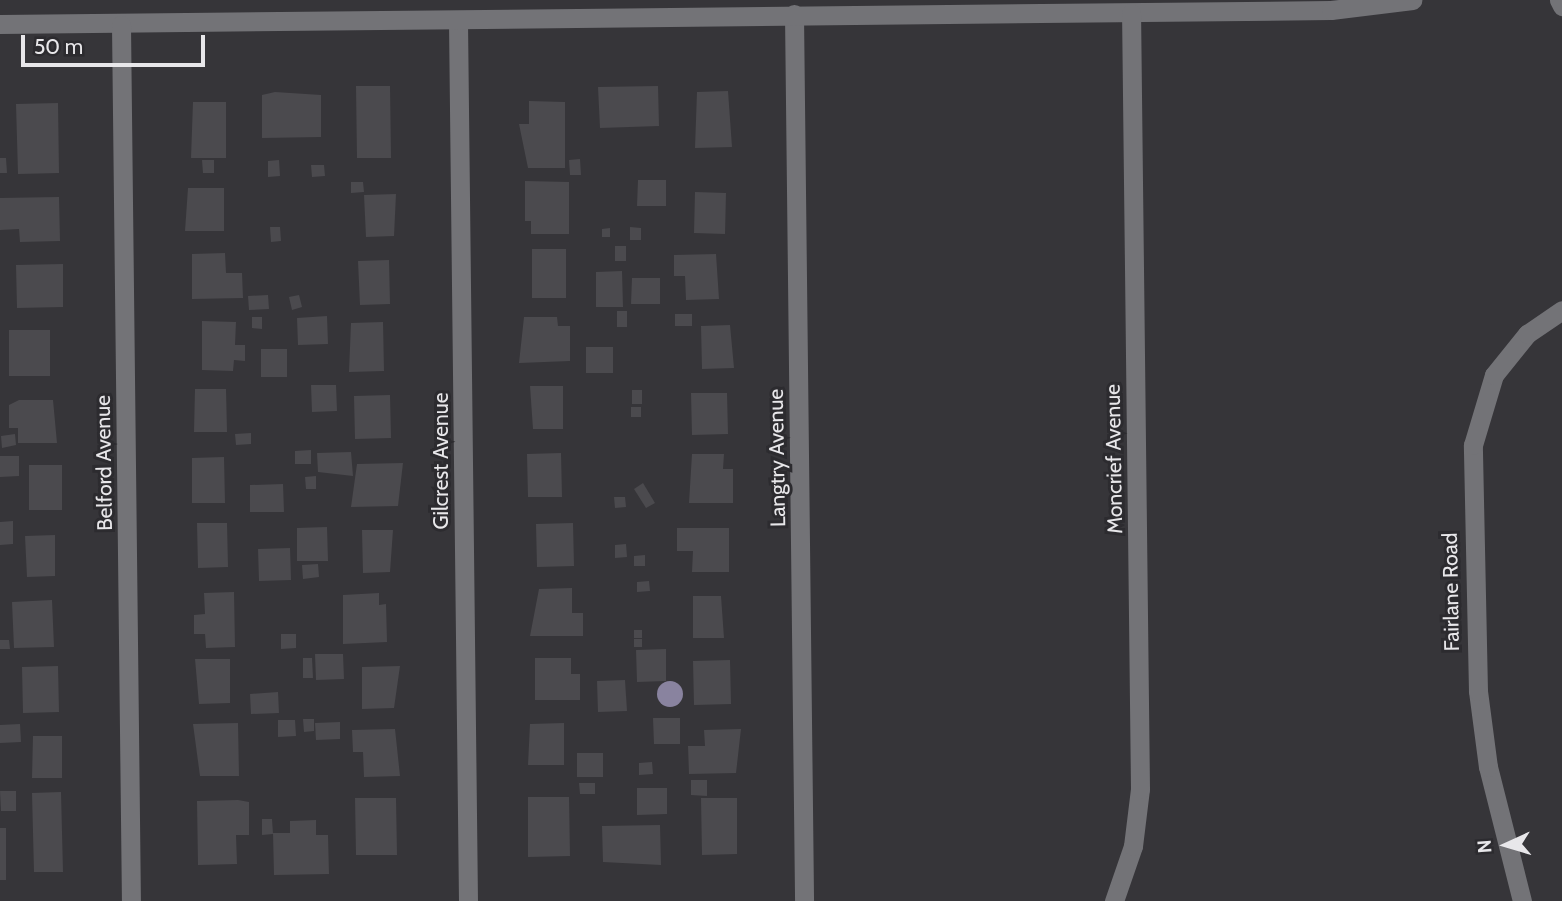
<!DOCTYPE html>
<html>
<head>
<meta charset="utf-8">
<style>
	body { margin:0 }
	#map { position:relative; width:1562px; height:901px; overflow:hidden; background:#363539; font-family:Cabin,sans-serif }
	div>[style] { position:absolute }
	.water>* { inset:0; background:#89839f }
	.round { border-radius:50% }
	.building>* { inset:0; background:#4b4a4e }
	.minor>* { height:19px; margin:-9.5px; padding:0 9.5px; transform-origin:9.5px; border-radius:9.5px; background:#737377 }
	span { translate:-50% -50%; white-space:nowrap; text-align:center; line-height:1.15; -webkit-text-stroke:6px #2c2b2f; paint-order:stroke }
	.street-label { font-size:21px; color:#e8e7ea }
	.north { position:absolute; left:1471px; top:810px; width:70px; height:70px; -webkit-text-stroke:5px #2c2b2f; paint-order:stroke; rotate:266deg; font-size:19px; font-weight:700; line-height:28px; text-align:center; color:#e8e7ea }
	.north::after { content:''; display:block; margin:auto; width:24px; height:32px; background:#e8e7ea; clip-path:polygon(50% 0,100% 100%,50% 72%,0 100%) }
	.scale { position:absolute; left:21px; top:35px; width:184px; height:32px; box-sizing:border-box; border:4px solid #e8e7ea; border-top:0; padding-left:9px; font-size:21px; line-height:24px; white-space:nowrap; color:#e8e7ea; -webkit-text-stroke:5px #2c2b2f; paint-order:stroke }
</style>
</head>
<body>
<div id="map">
	<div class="water">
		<i class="round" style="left:657px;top:681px;width:26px;height:26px"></i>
	</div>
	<div class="building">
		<i style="clip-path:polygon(356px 86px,390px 86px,391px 158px,357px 158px)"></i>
		<i style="clip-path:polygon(658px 86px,659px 126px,600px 128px,598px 87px)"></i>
		<i style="clip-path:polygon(728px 91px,732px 147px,695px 148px,697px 92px)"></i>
		<i style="clip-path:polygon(275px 92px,321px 95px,321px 137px,262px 138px,262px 95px)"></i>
		<i style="clip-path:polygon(529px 101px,565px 102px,565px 168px,528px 168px,519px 124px,529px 124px)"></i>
		<i style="clip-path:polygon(193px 102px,226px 102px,226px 158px,191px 158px)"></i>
		<i style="clip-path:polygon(58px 103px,59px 173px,18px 174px,16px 104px)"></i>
		<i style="clip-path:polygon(0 158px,6px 158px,7px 173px,0 173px)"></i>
		<i style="clip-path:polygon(580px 159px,581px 175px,570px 175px,569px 160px)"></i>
		<i style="clip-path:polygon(202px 160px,214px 160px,214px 173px,203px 173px)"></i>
		<i style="clip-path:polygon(279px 160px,280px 176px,268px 177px,268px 161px)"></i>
		<i style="clip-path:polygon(311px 165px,324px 165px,325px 176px,312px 177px)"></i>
		<i style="clip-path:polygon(638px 180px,666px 180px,666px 206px,637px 206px)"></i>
		<i style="clip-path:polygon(525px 181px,569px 182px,569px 234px,531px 234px,531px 221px,525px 221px)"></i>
		<i style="clip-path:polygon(351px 182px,363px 182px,364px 192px,351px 193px)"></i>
		<i style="clip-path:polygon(188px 188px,224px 188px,224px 231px,185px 231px)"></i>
		<i style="clip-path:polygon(695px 192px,726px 193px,725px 234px,694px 233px)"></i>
		<i style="clip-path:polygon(396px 194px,394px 236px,366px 237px,364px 195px)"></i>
		<i style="clip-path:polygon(59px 197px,60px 241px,20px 242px,19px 229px,0 230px,0 198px)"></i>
		<i style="clip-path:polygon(270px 227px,280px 227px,281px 241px,271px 242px)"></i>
		<i style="clip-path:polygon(630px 227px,641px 228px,641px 240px,630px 240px)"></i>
		<i style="clip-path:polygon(610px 228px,610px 237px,602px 237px,602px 229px)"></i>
		<i style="clip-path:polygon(615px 246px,626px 246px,626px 261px,615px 261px)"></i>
		<i style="clip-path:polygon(532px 249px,566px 249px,566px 298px,532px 298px)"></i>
		<i style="clip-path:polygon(225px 253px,226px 273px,242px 273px,243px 298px,192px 299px,192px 254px)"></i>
		<i style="clip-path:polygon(716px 254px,719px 299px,686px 300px,685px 276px,674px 276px,674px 255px)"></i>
		<i style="clip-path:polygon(389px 260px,390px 304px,360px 305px,358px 261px)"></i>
		<i style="clip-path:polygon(63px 264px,63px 307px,17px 308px,16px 265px)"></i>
		<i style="clip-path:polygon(622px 271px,623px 307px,596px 307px,596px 272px)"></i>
		<i style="clip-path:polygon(632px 278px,660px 278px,660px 304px,631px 304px)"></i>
		<i style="clip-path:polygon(268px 295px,269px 309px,249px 310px,248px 296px)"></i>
		<i style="clip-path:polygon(299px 295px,302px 307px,292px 310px,289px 297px)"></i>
		<i style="clip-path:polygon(617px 311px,627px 311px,627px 327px,617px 327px)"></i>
		<i style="clip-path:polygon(675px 314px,692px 314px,692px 326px,675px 326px)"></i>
		<i style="clip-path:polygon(327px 316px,328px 344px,298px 345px,297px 318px)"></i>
		<i style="clip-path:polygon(252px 317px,262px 317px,262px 329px,252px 328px)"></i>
		<i style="clip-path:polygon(524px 317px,557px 317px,558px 326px,570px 326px,570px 361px,519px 363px)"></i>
		<i style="clip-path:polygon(202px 321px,236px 322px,235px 345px,245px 345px,245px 361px,234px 360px,233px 371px,202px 370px)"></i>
		<i style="clip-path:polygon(383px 322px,384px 371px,349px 372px,351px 323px)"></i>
		<i style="clip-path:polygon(730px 325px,734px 368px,702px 369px,701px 326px)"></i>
		<i style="clip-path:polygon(9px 330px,50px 330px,50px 376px,9px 376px)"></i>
		<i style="clip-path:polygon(586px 347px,613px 347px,613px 373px,586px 373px)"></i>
		<i style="clip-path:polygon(261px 349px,287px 349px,287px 377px,261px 377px)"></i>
		<i style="clip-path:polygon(311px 385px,336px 385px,337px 411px,312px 412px)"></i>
		<i style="clip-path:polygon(530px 386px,563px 386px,563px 429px,533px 429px)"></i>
		<i style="clip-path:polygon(195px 389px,226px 389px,227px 432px,194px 432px)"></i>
		<i style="clip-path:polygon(632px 390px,642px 390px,642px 404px,632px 404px)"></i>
		<i style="clip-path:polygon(691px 393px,727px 393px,728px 434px,692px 435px)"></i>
		<i style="clip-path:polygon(390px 395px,391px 438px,355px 439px,354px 396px)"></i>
		<i style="clip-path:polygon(19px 400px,53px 400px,57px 443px,18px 443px,18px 428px,9px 428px,9px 405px)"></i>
		<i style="clip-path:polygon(631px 407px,641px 407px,641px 417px,631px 417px)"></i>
		<i style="clip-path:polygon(251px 433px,251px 444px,236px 445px,235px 434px)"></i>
		<i style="clip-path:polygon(15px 434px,16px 445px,2px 448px,1px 436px)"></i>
		<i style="clip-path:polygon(311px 450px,311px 464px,295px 464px,295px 451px)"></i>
		<i style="clip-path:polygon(351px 452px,353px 476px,318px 472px,317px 453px)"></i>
		<i style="clip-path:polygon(561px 453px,562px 497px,528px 497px,527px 454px)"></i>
		<i style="clip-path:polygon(692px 454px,724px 454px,723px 469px,733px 469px,733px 503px,689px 503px)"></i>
		<i style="clip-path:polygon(0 456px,19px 456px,19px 476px,0 477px)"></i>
		<i style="clip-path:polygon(224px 457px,225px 503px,192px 503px,192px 458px)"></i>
		<i style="clip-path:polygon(403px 463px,398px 506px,351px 507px,357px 464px)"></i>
		<i style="clip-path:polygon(29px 465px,62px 465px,62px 510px,29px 510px)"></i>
		<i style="clip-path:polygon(316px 476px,316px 489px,306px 489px,305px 477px)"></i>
		<i style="clip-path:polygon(643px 483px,655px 503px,646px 508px,634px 489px)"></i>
		<i style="clip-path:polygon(283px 484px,284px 512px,250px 512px,250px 485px)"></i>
		<i style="clip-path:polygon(614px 497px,625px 497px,626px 507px,615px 508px)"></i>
		<i style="clip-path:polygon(13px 521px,13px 544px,0 545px,0 522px)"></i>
		<i style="clip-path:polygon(197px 523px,227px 523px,228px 567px,198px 568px)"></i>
		<i style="clip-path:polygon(573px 523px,574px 566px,537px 567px,536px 524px)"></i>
		<i style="clip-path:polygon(327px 527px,328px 561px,297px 561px,297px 528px)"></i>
		<i style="clip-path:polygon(677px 528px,729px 528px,729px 572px,692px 572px,693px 551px,677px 551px)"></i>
		<i style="clip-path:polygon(362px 530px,393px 530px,390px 572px,363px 573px)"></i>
		<i style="clip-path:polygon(55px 535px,55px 576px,27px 577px,25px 536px)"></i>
		<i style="clip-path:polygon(626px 544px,627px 557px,615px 558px,615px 545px)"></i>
		<i style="clip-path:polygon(290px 548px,291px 580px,259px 581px,258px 549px)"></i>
		<i style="clip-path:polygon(645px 555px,645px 566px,634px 566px,634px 556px)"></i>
		<i style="clip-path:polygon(318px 564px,319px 577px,303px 579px,302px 565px)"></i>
		<i style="clip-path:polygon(649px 581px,650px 591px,637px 592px,637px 582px)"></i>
		<i style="clip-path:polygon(572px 588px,572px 613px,583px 613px,583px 636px,530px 636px,539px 589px)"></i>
		<i style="clip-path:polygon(234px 592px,235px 647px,206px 648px,205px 634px,194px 634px,194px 615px,205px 614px,204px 593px)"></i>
		<i style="clip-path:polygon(379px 593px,379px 605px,386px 604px,387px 642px,343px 644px,343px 595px)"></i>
		<i style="clip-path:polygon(693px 596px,721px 596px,724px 638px,693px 638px)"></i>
		<i style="clip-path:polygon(52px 600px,54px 647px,14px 648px,12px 602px)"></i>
		<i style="clip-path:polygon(634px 630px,642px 630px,642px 638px,634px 638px)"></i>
		<i style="clip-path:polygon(281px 634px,296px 634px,296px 648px,281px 649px)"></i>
		<i style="clip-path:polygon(634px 639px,642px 639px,642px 647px,634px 647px)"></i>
		<i style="clip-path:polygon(0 640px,9px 640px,10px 649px,0 649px)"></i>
		<i style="clip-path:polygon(666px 649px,666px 681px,637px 682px,636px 650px)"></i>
		<i style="clip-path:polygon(315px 654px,343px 654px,344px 679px,316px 680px)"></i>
		<i style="clip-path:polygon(303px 658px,312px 658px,313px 678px,303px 678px)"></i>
		<i style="clip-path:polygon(535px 658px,571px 658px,571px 674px,580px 674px,580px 700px,535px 700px)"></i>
		<i style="clip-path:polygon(195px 659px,230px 659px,230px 703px,199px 704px)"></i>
		<i style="clip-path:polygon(730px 660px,731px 704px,694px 705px,693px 661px)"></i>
		<i style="clip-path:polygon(58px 666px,59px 712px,23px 713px,22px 667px)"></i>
		<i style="clip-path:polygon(400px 666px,394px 708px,362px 709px,362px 667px)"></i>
		<i style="clip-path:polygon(625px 680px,627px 711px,598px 712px,597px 681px)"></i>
		<i style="clip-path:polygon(278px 692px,279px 713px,251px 714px,250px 694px)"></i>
		<i style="clip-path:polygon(653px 718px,680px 718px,680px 744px,654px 744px)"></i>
		<i style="clip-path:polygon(303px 719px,314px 719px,314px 731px,304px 732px)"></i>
		<i style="clip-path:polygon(278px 720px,295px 720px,296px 736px,278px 737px)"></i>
		<i style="clip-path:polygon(340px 722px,340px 739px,316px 740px,315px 723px)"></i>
		<i style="clip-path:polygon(238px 723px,239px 776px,200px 776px,193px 724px)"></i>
		<i style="clip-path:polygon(564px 723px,564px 765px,528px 765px,530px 724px)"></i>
		<i style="clip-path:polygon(20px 724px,21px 742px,0 743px,0 725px)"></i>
		<i style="clip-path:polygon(395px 729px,400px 776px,364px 777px,363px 752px,353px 752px,352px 730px)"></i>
		<i style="clip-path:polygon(741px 729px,736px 773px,689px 774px,688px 746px,705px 746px,704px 730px)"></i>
		<i style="clip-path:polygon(33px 736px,62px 736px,62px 778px,32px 778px)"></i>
		<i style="clip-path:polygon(577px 753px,603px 753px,603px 777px,577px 777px)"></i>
		<i style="clip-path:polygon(652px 762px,653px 774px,639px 775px,639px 763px)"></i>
		<i style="clip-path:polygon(691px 780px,707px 780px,707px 796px,691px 795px)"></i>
		<i style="clip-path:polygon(579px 783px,595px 783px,595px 794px,580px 794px)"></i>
		<i style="clip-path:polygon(637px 788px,667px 788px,667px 814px,637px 815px)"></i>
		<i style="clip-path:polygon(0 791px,16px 791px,16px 811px,1px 811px)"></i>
		<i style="clip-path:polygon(61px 792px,63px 872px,34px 872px,32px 793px)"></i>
		<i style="clip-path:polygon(528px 797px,569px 797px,570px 856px,528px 857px)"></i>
		<i style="clip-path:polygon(355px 798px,396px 798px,397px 855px,356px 855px)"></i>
		<i style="clip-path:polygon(701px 798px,737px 798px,737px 854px,702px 855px)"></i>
		<i style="clip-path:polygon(238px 800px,249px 802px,249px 835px,236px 835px,237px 864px,198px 865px,197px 801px)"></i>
		<i style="clip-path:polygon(262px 819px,272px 819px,273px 834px,262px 835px)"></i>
		<i style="clip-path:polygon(316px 820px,316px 835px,328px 835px,329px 874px,274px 875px,273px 833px,290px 833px,290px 821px)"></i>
		<i style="clip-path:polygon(660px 825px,661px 865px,603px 862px,602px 826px)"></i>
		<i style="clip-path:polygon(0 828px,6px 828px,6px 880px,0 880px)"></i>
	</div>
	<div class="minor">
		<i style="left:1559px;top:0;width:7px;rotate:63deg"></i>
		<i style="left:794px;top:14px;width:887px;rotate:89.35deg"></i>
		<i style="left:458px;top:21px;width:880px;rotate:89.35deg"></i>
		<i style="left:0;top:24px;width:1331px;rotate:-0.6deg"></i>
		<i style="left:1331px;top:10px;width:82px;rotate:-7deg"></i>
		<i style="left:121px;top:25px;width:876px;rotate:89.35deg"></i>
		<i style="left:1114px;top:901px;width:58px;rotate:-70.9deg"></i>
		<i style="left:1133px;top:846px;width:57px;rotate:-83deg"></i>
		<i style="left:1140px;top:789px;width:776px;rotate:-90.66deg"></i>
		<i style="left:1522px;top:901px;width:138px;rotate:-104.2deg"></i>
		<i style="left:1488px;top:767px;width:77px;rotate:-97.5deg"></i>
		<i style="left:1478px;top:691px;width:246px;rotate:-91.2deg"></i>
		<i style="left:1473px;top:445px;width:73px;rotate:-73.3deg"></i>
		<i style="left:1494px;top:375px;width:53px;rotate:-51.2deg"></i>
		<i style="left:1527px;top:334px;width:42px;rotate:-34.4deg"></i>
	</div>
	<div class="street-label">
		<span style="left:777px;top:458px;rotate:-91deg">Langtry Avenue</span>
		<span style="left:1114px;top:459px;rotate:-91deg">Moncrief Avenue</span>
		<span style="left:441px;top:461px;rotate:-90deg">Gilcrest Avenue</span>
		<span style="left:104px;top:463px;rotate:-91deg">Belford Avenue</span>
		<span style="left:1451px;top:592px;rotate:-91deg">Fairlane Road</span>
	</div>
	<div class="north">N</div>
	<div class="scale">50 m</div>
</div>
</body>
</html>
